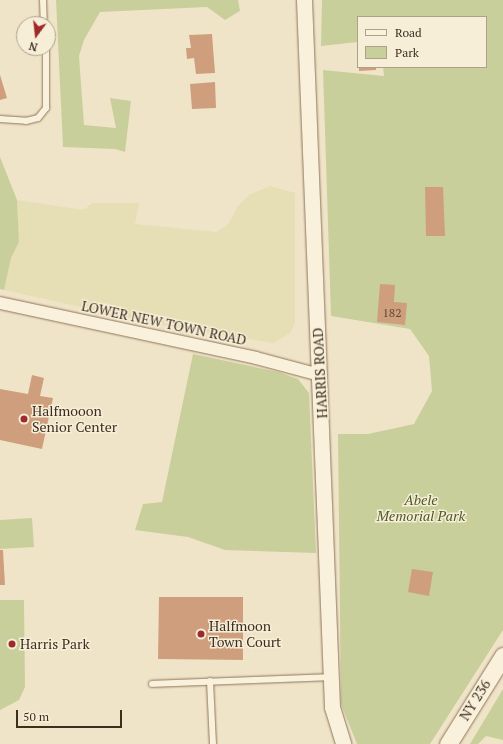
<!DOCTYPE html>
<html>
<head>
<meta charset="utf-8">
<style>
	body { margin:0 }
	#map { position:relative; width:503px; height:744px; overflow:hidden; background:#f0e4c8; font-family:"PT Serif",serif }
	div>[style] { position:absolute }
	.farmland>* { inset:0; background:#e6deb5 }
	.green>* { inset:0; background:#c9cf9b }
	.building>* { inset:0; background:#cf9f7d }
	.roads { filter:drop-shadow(0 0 1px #8d765c) drop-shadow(0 0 1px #8d765c) }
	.service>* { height:6px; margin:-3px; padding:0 3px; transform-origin:3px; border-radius:3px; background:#faf1dc }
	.minor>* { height:12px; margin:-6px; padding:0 6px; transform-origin:6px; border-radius:6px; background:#faf1dc }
	.tertiary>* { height:15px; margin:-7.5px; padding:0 7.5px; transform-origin:7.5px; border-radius:7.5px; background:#faf1dc }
	.secondary>* { height:17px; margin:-8.5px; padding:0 8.5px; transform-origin:8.5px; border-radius:8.5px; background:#faf1dc }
	.dots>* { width:11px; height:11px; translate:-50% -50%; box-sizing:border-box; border:2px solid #f7eed8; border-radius:50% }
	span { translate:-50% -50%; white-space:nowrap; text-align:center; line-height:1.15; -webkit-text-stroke:3px #f7eed8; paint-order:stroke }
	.number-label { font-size:12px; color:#624a37 }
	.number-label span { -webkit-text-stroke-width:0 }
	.street-label { font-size:14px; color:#3d2e20 }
	.poi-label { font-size:14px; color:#3d2e20 }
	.left { translate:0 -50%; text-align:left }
	.park-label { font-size:14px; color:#4d5a26; font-style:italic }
	.legend { position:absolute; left:357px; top:16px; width:130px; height:52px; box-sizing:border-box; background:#f7eed8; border:1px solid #ada18e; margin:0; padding:5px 7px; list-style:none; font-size:12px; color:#3d2e20 }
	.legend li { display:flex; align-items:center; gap:8px; height:20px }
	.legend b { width:20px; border:1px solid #ada18e }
	.north { position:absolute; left:16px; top:16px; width:40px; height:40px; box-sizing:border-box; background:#f7eed8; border:1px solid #ada18e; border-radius:50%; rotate:195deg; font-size:11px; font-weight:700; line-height:16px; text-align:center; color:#3d2e20 }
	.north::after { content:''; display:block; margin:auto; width:14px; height:18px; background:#9e2a2b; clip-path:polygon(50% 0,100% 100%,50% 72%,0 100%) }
	.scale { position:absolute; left:16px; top:710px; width:106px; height:18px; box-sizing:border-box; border:2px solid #3d2e20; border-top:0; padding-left:5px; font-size:12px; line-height:14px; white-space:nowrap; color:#3d2e20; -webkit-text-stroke:3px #f7eed8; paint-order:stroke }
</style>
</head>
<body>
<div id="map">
	<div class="farmland">
		<i style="clip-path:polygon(270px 186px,295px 193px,295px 323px,290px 333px,273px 343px,167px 326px,4px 290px,11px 258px,19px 242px,17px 200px,77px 209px,85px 209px,92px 203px,139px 203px,135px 224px,217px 232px,229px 223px,238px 206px,249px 195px)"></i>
	</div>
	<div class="green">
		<i style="clip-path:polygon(56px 0,238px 0,240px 11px,225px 20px,207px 7px,100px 12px,84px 40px,79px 56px,84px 125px,116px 128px,110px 98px,131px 101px,125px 152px,115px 149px,63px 147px)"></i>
		<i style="clip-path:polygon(322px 0,503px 0,503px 630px,430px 744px,357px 744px,341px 704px,338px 434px,368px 434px,414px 424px,432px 391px,429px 356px,410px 329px,331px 316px,323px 70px,384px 76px,383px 67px,486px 67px,486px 17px,358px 17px,358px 42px,321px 46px)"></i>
		<i style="clip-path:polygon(0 157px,17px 200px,19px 242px,11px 258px,4px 290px,0 289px)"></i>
		<i style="clip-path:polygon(193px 354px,278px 372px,298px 379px,309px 393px,316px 553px,225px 550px,188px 537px,135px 530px,143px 504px,162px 502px)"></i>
		<i style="clip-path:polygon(32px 518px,34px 547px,0 549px,0 520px)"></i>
		<i style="clip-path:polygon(0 600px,24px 600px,25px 687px,19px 700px,0 710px)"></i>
		<i style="clip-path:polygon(503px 689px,503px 740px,486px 736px,478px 744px,470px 744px)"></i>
	</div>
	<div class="building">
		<i style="clip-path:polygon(212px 34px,215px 73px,196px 74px,194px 58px,187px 59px,186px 48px,191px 48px,189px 35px)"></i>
		<i style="clip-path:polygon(359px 67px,376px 67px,376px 70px,359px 71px)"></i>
		<i style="clip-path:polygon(0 75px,7px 98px,0 100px)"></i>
		<i style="clip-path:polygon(215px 82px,216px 108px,192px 109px,190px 84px)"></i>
		<i style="clip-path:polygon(425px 187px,443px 187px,445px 236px,426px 236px)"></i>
		<i style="clip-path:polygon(380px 284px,395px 285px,394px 302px,407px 303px,405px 325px,377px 322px)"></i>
		<i style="clip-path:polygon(32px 375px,44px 378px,40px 396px,53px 398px,42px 449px,0 440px,0 389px,28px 394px)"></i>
		<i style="clip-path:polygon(0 550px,3px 550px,5px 585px,0 585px)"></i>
		<i style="clip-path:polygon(412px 569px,433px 572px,429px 596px,408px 592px)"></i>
		<i style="clip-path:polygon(159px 597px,243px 597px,243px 660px,158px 659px)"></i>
	</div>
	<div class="roads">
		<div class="service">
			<i style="left:43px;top:0;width:24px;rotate:88deg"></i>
			<i style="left:0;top:119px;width:26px;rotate:4deg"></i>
			<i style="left:26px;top:121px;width:12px;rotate:-14deg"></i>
			<i style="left:38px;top:118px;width:13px;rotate:-51deg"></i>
			<i style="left:46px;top:108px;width:60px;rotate:-90deg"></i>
			<i style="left:210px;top:681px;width:63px;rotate:87.3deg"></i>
			<i style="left:152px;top:684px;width:179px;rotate:-2.2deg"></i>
		</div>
		<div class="minor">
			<i style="left:0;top:303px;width:262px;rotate:12.1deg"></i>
			<i style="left:256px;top:358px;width:66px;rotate:14.9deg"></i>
		</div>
		<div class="tertiary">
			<i style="left:304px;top:0;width:708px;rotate:87.73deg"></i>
			<i style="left:332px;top:707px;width:39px;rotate:73deg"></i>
		</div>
		<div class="secondary">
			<i style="left:448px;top:744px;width:104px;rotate:-58deg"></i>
		</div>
	</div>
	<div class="dots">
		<i style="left:24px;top:419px;background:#9e2a2b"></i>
		<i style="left:201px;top:634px;background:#9e2a2b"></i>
		<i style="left:12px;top:644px;background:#9e2a2b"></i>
	</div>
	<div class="number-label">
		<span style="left:392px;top:313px">182</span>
	</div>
	<div class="street-label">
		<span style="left:164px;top:323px;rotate:12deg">LOWER NEW TOWN ROAD</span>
		<span style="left:320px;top:373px;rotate:-93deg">HARRIS ROAD</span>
		<span style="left:475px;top:700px;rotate:-58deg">NY 236</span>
	</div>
	<div class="poi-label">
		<span class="left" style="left:32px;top:419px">Halfmooon<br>Senior Center</span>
		<span class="left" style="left:209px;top:634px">Halfmoon<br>Town Court</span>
		<span class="left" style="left:20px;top:644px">Harris Park</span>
	</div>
	<div class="park-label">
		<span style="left:421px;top:508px">Abele<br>Memorial Park</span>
	</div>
	<ul class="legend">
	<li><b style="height:5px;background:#faf1dc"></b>Road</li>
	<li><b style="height:11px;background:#c9cf9b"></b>Park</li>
	</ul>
	<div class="north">N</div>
	<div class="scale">50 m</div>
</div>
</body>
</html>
